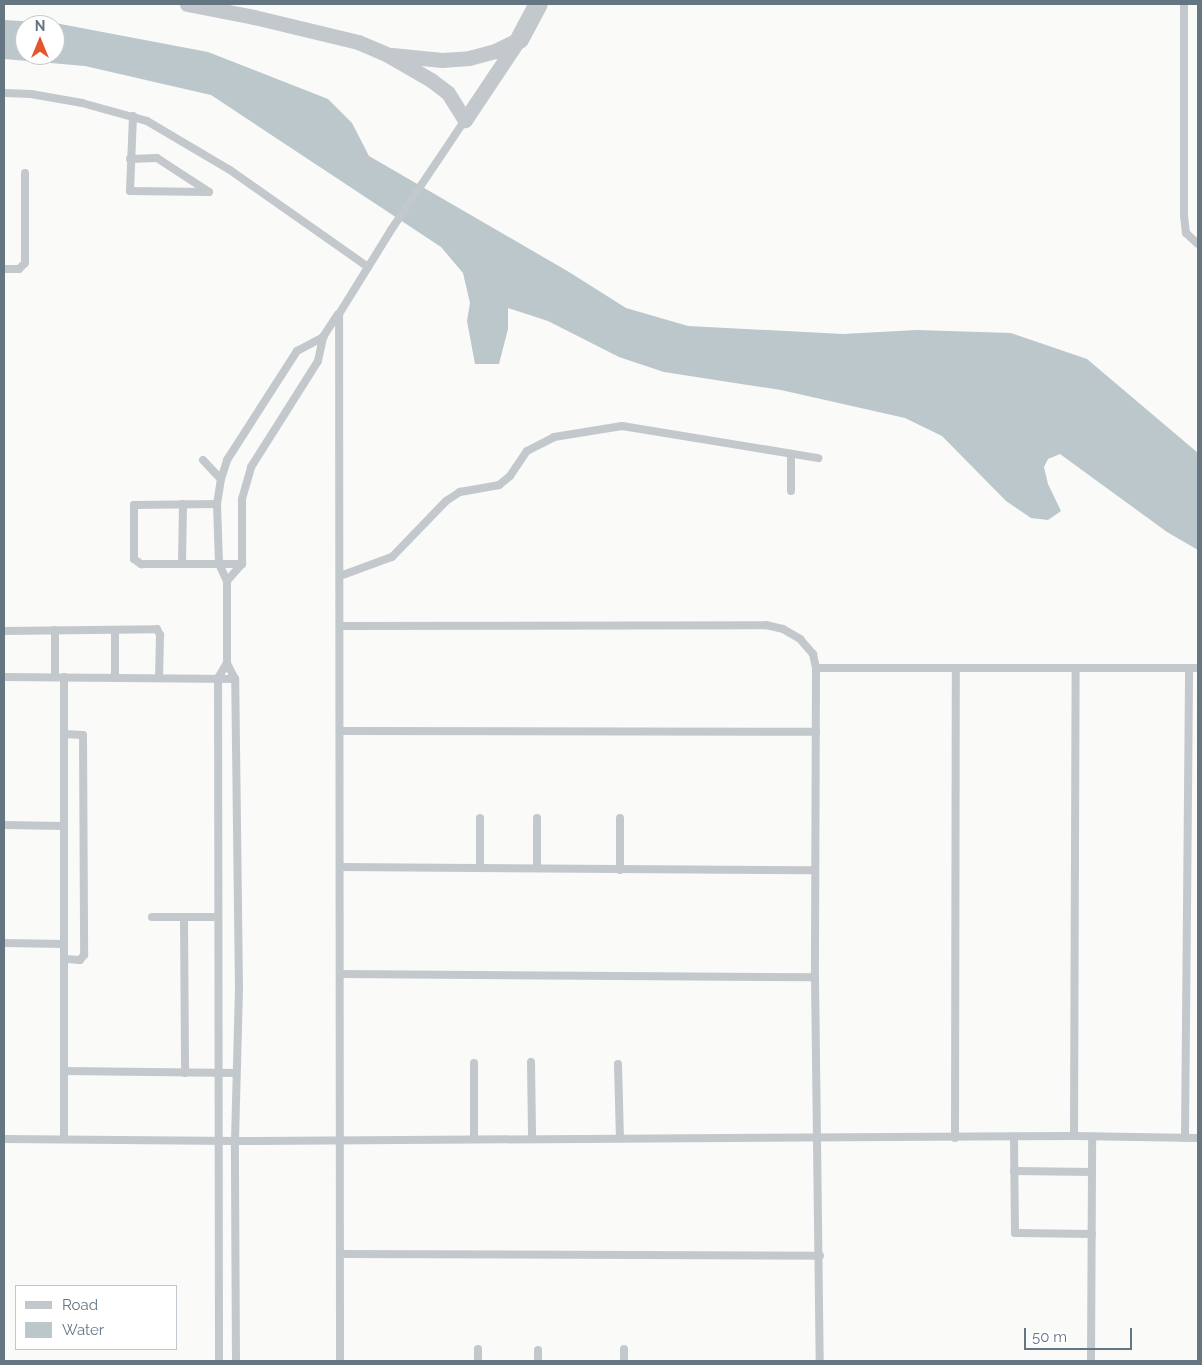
<!DOCTYPE html>
<html>
<head>
<meta charset="utf-8">
<style>
	body { margin:0 }
	#map { position:relative; width:1202px; height:1365px; overflow:hidden; background:#fafaf8; font-family:Raleway,sans-serif }
	div>[style] { position:absolute }
	.water>* { inset:0; background:#bbc7cb }
	.service>* { height:8px; margin:-4px; padding:0 4px; transform-origin:4px; border-radius:4px; background:#c3c8cc }
	.minor>* { height:15px; margin:-7.5px; padding:0 7.5px; transform-origin:7.5px; border-radius:7.5px; background:#c3c8cc }
	.tertiary>* { height:19px; margin:-9.5px; padding:0 9.5px; transform-origin:9.5px; border-radius:9.5px; background:#c3c8cc }
	span { translate:-50% -50%; white-space:nowrap; text-align:center; line-height:1.15; -webkit-text-stroke:5px #fff; paint-order:stroke }
	.frame { position:absolute; inset:0; border:5px solid #657683; pointer-events:none }
	.legend { position:absolute; left:15px; top:1285px; width:162px; height:65px; box-sizing:border-box; background:#fff; border:1px solid #c1c8cd; margin:0; padding:6px 9px; list-style:none; font-size:15px; color:#657683 }
	.legend li { display:flex; align-items:center; gap:10px; height:25px }
	.legend b { width:25px; border:1px solid #c1c8cd }
	.north { position:absolute; left:15px; top:15px; width:50px; height:50px; box-sizing:border-box; background:#fff; border:1px solid #c1c8cd; border-radius:50%; rotate:0deg; font-size:14px; font-weight:700; line-height:20px; text-align:center; color:#657683 }
	.north::after { content:''; display:block; margin:auto; width:18px; height:22px; background:#e4572e; clip-path:polygon(50% 0,100% 100%,50% 72%,0 100%) }
	.scale { position:absolute; left:1024px; top:1328px; width:108px; height:22px; box-sizing:border-box; border:2px solid #657683; border-top:0; padding-left:6px; font-size:15px; line-height:18px; white-space:nowrap; color:#657683; -webkit-text-stroke:4px #fff; paint-order:stroke }
</style>
</head>
<body>
<div id="map">
	<div class="water">
		<i style="clip-path:polygon(evenodd,4px 20px,55px 23px,208px 52px,328px 99px,352px 123px,369px 156px,569px 272px,626px 308px,688px 326px,843px 334px,917px 330px,1011px 333px,1087px 359px,1198px 453px,1198px 550px,1167px 532px,1060px 454px,1048px 459px,1044px 467px,1048px 484px,1061px 511px,1048px 520px,1031px 518px,1006px 501px,942px 436px,905px 418px,781px 390px,664px 372px,619px 357px,548px 321px,508px 308px,508px 329px,499px 364px,475px 364px,467px 321px,470px 303px,463px 273px,441px 247px,211px 95px,85px 66px,4px 59px,4px 20px,25px 25px,55px 25px,55px 55px,25px 55px,25px 25px)"></i>
	</div>
	<div class="service">
		<i style="left:1184px;top:4px;width:211px;rotate:90deg"></i>
		<i style="left:1184px;top:215px;width:18px;rotate:84deg"></i>
		<i style="left:1186px;top:233px;width:16px;rotate:43deg"></i>
		<i style="left:4px;top:93px;width:27px;rotate:2deg"></i>
		<i style="left:31px;top:94px;width:52px;rotate:10deg"></i>
		<i style="left:82px;top:103px;width:67px;rotate:15.5deg"></i>
		<i style="left:147px;top:121px;width:96px;rotate:30.6deg"></i>
		<i style="left:230px;top:170px;width:169px;rotate:35.1deg"></i>
		<i style="left:133px;top:116px;width:75px;rotate:92.3deg"></i>
		<i style="left:130px;top:191px;width:79px;rotate:0.7deg"></i>
		<i style="left:130px;top:159px;width:27px;rotate:-2deg"></i>
		<i style="left:157px;top:158px;width:62px;rotate:33.2deg"></i>
		<i style="left:4px;top:269px;width:15px"></i>
		<i style="left:19px;top:269px;width:8px;rotate:-45deg"></i>
		<i style="left:25px;top:263px;width:90px;rotate:-90deg"></i>
		<i style="left:791px;top:455px;width:36px;rotate:90deg"></i>
		<i style="left:203px;top:460px;width:26px;rotate:47deg"></i>
		<i style="left:217px;top:504px;width:83px;rotate:179.3deg"></i>
		<i style="left:134px;top:505px;width:54px;rotate:90deg"></i>
		<i style="left:134px;top:559px;width:9px;rotate:36deg"></i>
		<i style="left:141px;top:564px;width:101px"></i>
		<i style="left:182px;top:563px;width:59px;rotate:-89deg"></i>
		<i style="left:340px;top:576px;width:55px;rotate:-20.1deg"></i>
		<i style="left:392px;top:557px;width:78px;rotate:-46deg"></i>
		<i style="left:446px;top:501px;width:17px;rotate:-33deg"></i>
		<i style="left:460px;top:492px;width:40px;rotate:-10deg"></i>
		<i style="left:499px;top:485px;width:14px;rotate:-39deg"></i>
		<i style="left:510px;top:476px;width:30px;rotate:-56deg"></i>
		<i style="left:527px;top:451px;width:30px;rotate:-27deg"></i>
		<i style="left:554px;top:437px;width:69px;rotate:-9.2deg"></i>
		<i style="left:622px;top:426px;width:199px;rotate:9.3deg"></i>
		<i style="left:227px;top:581px;width:23px;rotate:-49deg"></i>
		<i style="left:242px;top:564px;width:65px;rotate:-90deg"></i>
		<i style="left:242px;top:499px;width:33px;rotate:-74deg"></i>
		<i style="left:251px;top:467px;width:125px;rotate:-57.7deg"></i>
		<i style="left:318px;top:361px;width:25px;rotate:-78deg"></i>
		<i style="left:323px;top:337px;width:27px;rotate:-57deg"></i>
		<i style="left:340px;top:626px;width:426px;rotate:-0.1deg"></i>
		<i style="left:766px;top:625px;width:17px;rotate:13deg"></i>
		<i style="left:783px;top:629px;width:20px;rotate:30deg"></i>
		<i style="left:800px;top:639px;width:20px;rotate:49deg"></i>
		<i style="left:813px;top:654px;width:14px;rotate:78deg"></i>
		<i style="left:816px;top:668px;width:309px;rotate:90.2deg"></i>
		<i style="left:815px;top:977px;width:384px;rotate:89.3deg"></i>
		<i style="left:55px;top:630px;width:47px;rotate:90deg"></i>
		<i style="left:115px;top:630px;width:48px;rotate:90deg"></i>
		<i style="left:4px;top:631px;width:153px;rotate:-0.7deg"></i>
		<i style="left:157px;top:629px;width:7px;rotate:63deg"></i>
		<i style="left:160px;top:635px;width:43px;rotate:91.3deg"></i>
		<i style="left:816px;top:668px;width:382px"></i>
		<i style="left:4px;top:677px;width:231px;rotate:0.5deg"></i>
		<i style="left:64px;top:677px;width:462px;rotate:90deg"></i>
		<i style="left:341px;top:731px;width:475px;rotate:0.1deg"></i>
		<i style="left:64px;top:734px;width:19px;rotate:3deg"></i>
		<i style="left:83px;top:735px;width:220px;rotate:89.7deg"></i>
		<i style="left:84px;top:955px;width:6px;rotate:129deg"></i>
		<i style="left:80px;top:960px;width:16px;rotate:-176deg"></i>
		<i style="left:480px;top:818px;width:50px;rotate:90deg"></i>
		<i style="left:620px;top:818px;width:52px;rotate:90deg"></i>
		<i style="left:4px;top:825px;width:60px;rotate:1deg"></i>
		<i style="left:340px;top:867px;width:475px;rotate:0.4deg"></i>
		<i style="left:537px;top:868px;width:50px;rotate:-90deg"></i>
		<i style="left:152px;top:917px;width:66px"></i>
		<i style="left:184px;top:917px;width:156px;rotate:89.6deg"></i>
		<i style="left:4px;top:943px;width:60px;rotate:1deg"></i>
		<i style="left:340px;top:974px;width:475px;rotate:0.4deg"></i>
		<i style="left:531px;top:1062px;width:76px;rotate:89.2deg"></i>
		<i style="left:474px;top:1063px;width:75px;rotate:90deg"></i>
		<i style="left:618px;top:1064px;width:74px;rotate:88.5deg"></i>
		<i style="left:64px;top:1071px;width:172px;rotate:0.7deg"></i>
		<i style="left:1074px;top:1136px;width:468px;rotate:-89.8deg"></i>
		<i style="left:1014px;top:1137px;width:96px;rotate:89.4deg"></i>
		<i style="left:1015px;top:1233px;width:77px;rotate:0.7deg"></i>
		<i style="left:955px;top:1138px;width:470px;rotate:-89.9deg"></i>
		<i style="left:1185px;top:1138px;width:470px;rotate:-89.5deg"></i>
		<i style="left:4px;top:1139px;width:231px;rotate:0.5deg"></i>
		<i style="left:235px;top:1141px;width:839px;rotate:-0.34deg"></i>
		<i style="left:1074px;top:1136px;width:124px;rotate:0.9deg"></i>
		<i style="left:1014px;top:1171px;width:78px;rotate:0.7deg"></i>
		<i style="left:340px;top:1254px;width:480px;rotate:0.2deg"></i>
		<i style="left:478px;top:1349px;width:12px;rotate:90deg"></i>
		<i style="left:624px;top:1349px;width:12px;rotate:90deg"></i>
		<i style="left:219px;top:1361px;width:683px;rotate:-90.08deg"></i>
		<i style="left:218px;top:678px;width:17px;rotate:-59deg"></i>
		<i style="left:236px;top:1361px;width:220px;rotate:-90.3deg"></i>
		<i style="left:235px;top:1141px;width:151px;rotate:-88.5deg"></i>
		<i style="left:239px;top:990px;width:311px;rotate:-90.7deg"></i>
		<i style="left:235px;top:679px;width:18px;rotate:-117deg"></i>
		<i style="left:227px;top:663px;width:82px;rotate:-90deg"></i>
		<i style="left:227px;top:581px;width:19px;rotate:-115deg"></i>
		<i style="left:219px;top:564px;width:60px;rotate:-91.9deg"></i>
		<i style="left:217px;top:504px;width:25px;rotate:-81deg"></i>
		<i style="left:221px;top:479px;width:20px;rotate:-72deg"></i>
		<i style="left:227px;top:460px;width:130px;rotate:-57.3deg"></i>
		<i style="left:297px;top:351px;width:30px;rotate:-28deg"></i>
		<i style="left:340px;top:1361px;width:1047px;rotate:-90.05deg"></i>
		<i style="left:339px;top:314px;width:99px;rotate:-58.2deg"></i>
		<i style="left:391px;top:230px;width:133px;rotate:-56.1deg"></i>
		<i style="left:538px;top:1361px;width:11px;rotate:-90deg"></i>
		<i style="left:1091px;top:1361px;width:224px;rotate:-89.7deg"></i>
	</div>
	<div class="minor">
		<i style="left:187px;top:4px;width:68px;rotate:11deg"></i>
		<i style="left:254px;top:17px;width:107px;rotate:13.5deg"></i>
		<i style="left:358px;top:42px;width:30px;rotate:23deg"></i>
		<i style="left:386px;top:54px;width:52px;rotate:30deg"></i>
		<i style="left:431px;top:80px;width:21px;rotate:37deg"></i>
		<i style="left:448px;top:93px;width:32px;rotate:58deg"></i>
		<i style="left:465px;top:120px;width:97px;rotate:-56.3deg"></i>
		<i style="left:392px;top:55px;width:50px;rotate:5.7deg"></i>
		<i style="left:442px;top:60px;width:27px;rotate:-4deg"></i>
		<i style="left:469px;top:58px;width:27px;rotate:-15deg"></i>
		<i style="left:495px;top:51px;width:25px;rotate:-26deg"></i>
	</div>
	<div class="tertiary">
		<i style="left:519px;top:39px;width:40px;rotate:-62deg"></i>
	</div>
	<div class="frame"></div>
	<ul class="legend">
	<li><b style="height:6px;background:#c3c8cc"></b>Road</li>
	<li><b style="height:14px;background:#bbc7cb"></b>Water</li>
	</ul>
	<div class="north">N</div>
	<div class="scale">50 m</div>
</div>
</body>
</html>
